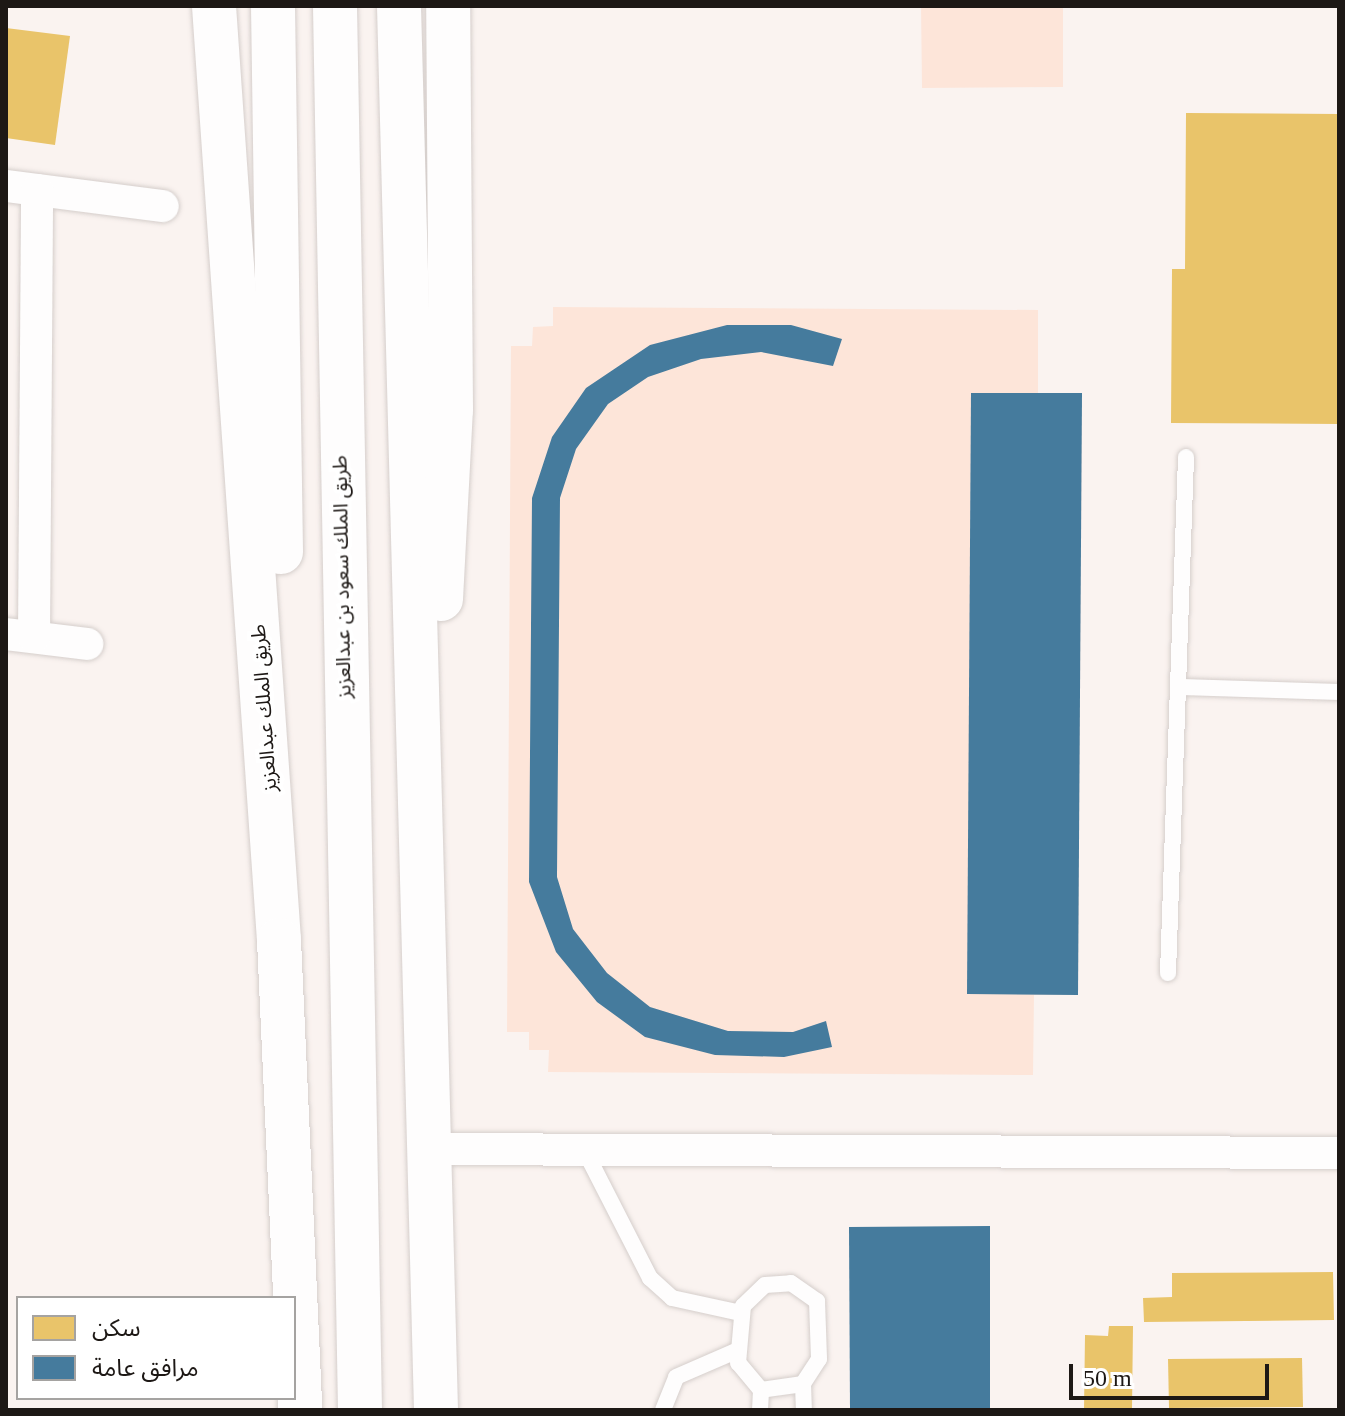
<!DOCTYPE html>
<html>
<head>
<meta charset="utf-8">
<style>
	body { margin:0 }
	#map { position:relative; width:1345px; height:1416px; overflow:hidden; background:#faf3f0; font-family:"Times New Roman","Noto Sans Arabic",serif }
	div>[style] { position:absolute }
	.green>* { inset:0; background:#fde5d9 }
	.homes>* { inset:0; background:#e9c46a }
	.public>* { inset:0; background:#457b9d }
	.roads { filter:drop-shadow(0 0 2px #d5cecb) drop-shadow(0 0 2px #d5cecb) }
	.lane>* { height:16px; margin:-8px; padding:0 8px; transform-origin:8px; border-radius:8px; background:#fefdfd }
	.street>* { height:32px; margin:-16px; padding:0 16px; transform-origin:16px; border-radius:16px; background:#fefdfd }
	.primary>* { height:44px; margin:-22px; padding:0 22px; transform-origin:22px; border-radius:22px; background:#fefdfd }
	span { translate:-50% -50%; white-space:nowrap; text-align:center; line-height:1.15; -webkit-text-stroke:8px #fff; paint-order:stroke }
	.street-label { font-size:20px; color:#1d1815 }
	.frame { position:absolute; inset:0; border:8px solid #1d1815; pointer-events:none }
	.legend { position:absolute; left:16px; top:1296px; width:280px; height:104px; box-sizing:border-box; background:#fff; border:2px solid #a5a3a1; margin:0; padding:10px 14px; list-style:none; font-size:24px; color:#1d1815 }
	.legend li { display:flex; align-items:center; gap:16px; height:40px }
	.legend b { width:40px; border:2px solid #a5a3a1 }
	.scale { position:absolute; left:1069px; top:1364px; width:200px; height:36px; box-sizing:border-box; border:4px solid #1d1815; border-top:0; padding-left:10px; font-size:24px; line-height:28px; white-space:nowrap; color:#1d1815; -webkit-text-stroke:6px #fff; paint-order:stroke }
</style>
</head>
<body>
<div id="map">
	<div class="green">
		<i style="clip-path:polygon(921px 6px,1063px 6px,1063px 87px,922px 88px)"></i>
		<i style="clip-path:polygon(553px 307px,1038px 310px,1038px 393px,1082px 393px,1078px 995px,1034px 995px,1033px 1075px,548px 1072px,549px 1050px,529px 1050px,529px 1032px,507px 1032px,511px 346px,532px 346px,533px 327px,553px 326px)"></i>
	</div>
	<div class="homes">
		<i style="clip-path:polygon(6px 28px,70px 36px,55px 145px,6px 138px)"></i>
		<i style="clip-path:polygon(1186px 113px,1339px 114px,1339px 424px,1171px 423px,1172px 269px,1185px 269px)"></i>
		<i style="clip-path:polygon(1333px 1272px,1334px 1320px,1144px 1322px,1143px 1298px,1172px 1297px,1172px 1273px)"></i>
		<i style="clip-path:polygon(1109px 1326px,1133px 1326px,1132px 1410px,1084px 1410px,1085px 1335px,1108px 1336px)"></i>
		<i style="clip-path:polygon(1302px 1358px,1303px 1407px,1169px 1408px,1168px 1359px)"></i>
	</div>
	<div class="public">
		<i style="clip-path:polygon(727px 325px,791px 325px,842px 339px,833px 366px,761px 352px,701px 359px,648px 377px,608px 404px,576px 449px,560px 498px,557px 877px,573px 929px,607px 973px,650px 1007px,728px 1031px,793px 1032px,826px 1021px,832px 1047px,784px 1057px,715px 1055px,645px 1037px,597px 1002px,556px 952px,529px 882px,532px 498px,552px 437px,586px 388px,650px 345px)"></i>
		<i style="clip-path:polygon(971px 393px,1082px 393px,1078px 995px,967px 994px)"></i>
		<i style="clip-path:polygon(990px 1226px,990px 1410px,850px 1410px,849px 1227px)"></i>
	</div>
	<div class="roads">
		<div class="lane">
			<i style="left:1182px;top:687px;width:157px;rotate:1.8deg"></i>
			<i style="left:1168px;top:973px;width:516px;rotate:-88deg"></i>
			<i style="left:585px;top:1151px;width:143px;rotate:62.9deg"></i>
			<i style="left:650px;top:1278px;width:30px;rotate:42deg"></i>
			<i style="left:672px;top:1298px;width:71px;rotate:12.3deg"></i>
			<i style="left:791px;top:1283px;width:32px;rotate:35deg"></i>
			<i style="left:817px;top:1301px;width:58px;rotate:88deg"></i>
			<i style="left:819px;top:1359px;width:30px;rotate:123deg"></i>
			<i style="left:803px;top:1384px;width:42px;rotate:171.9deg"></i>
			<i style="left:761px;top:1390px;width:35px;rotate:-130deg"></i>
			<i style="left:738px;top:1363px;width:57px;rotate:-85deg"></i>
			<i style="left:743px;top:1306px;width:30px;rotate:-44deg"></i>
			<i style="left:765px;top:1285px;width:26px;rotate:-4deg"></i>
			<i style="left:803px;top:1384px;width:26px;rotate:88deg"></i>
			<i style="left:663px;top:1410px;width:35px;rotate:-68deg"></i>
			<i style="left:676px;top:1377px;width:65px;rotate:-23.4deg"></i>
			<i style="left:760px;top:1410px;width:20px;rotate:-87deg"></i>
		</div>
		<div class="street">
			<i style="left:6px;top:186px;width:158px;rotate:7.3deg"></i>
			<i style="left:6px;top:634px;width:82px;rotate:7deg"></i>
			<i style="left:34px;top:637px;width:447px;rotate:-89.6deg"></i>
			<i style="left:427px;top:1149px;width:912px;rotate:0.25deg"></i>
		</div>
		<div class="primary">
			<i style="left:214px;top:6px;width:936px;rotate:86.02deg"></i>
			<i style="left:279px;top:940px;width:470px;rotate:87.4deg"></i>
			<i style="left:273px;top:6px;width:546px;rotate:89.16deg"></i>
			<i style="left:335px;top:6px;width:1404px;rotate:88.98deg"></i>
			<i style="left:399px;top:6px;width:1404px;rotate:88.49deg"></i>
			<i style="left:441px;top:599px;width:189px;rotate:-87deg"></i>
			<i style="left:451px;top:410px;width:404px;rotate:-90.4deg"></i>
		</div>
	</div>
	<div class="street-label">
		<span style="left:342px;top:577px;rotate:-91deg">طريق الملك سعود بن عبدالعزيز</span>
		<span style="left:264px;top:708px;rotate:-94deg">طريق الملك عبدالعزيز</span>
	</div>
	<div class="frame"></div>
	<ul class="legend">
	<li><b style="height:22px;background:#e9c46a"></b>سكن</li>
	<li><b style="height:22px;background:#457b9d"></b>مرافق عامة</li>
	</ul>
	<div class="scale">50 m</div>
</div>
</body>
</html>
